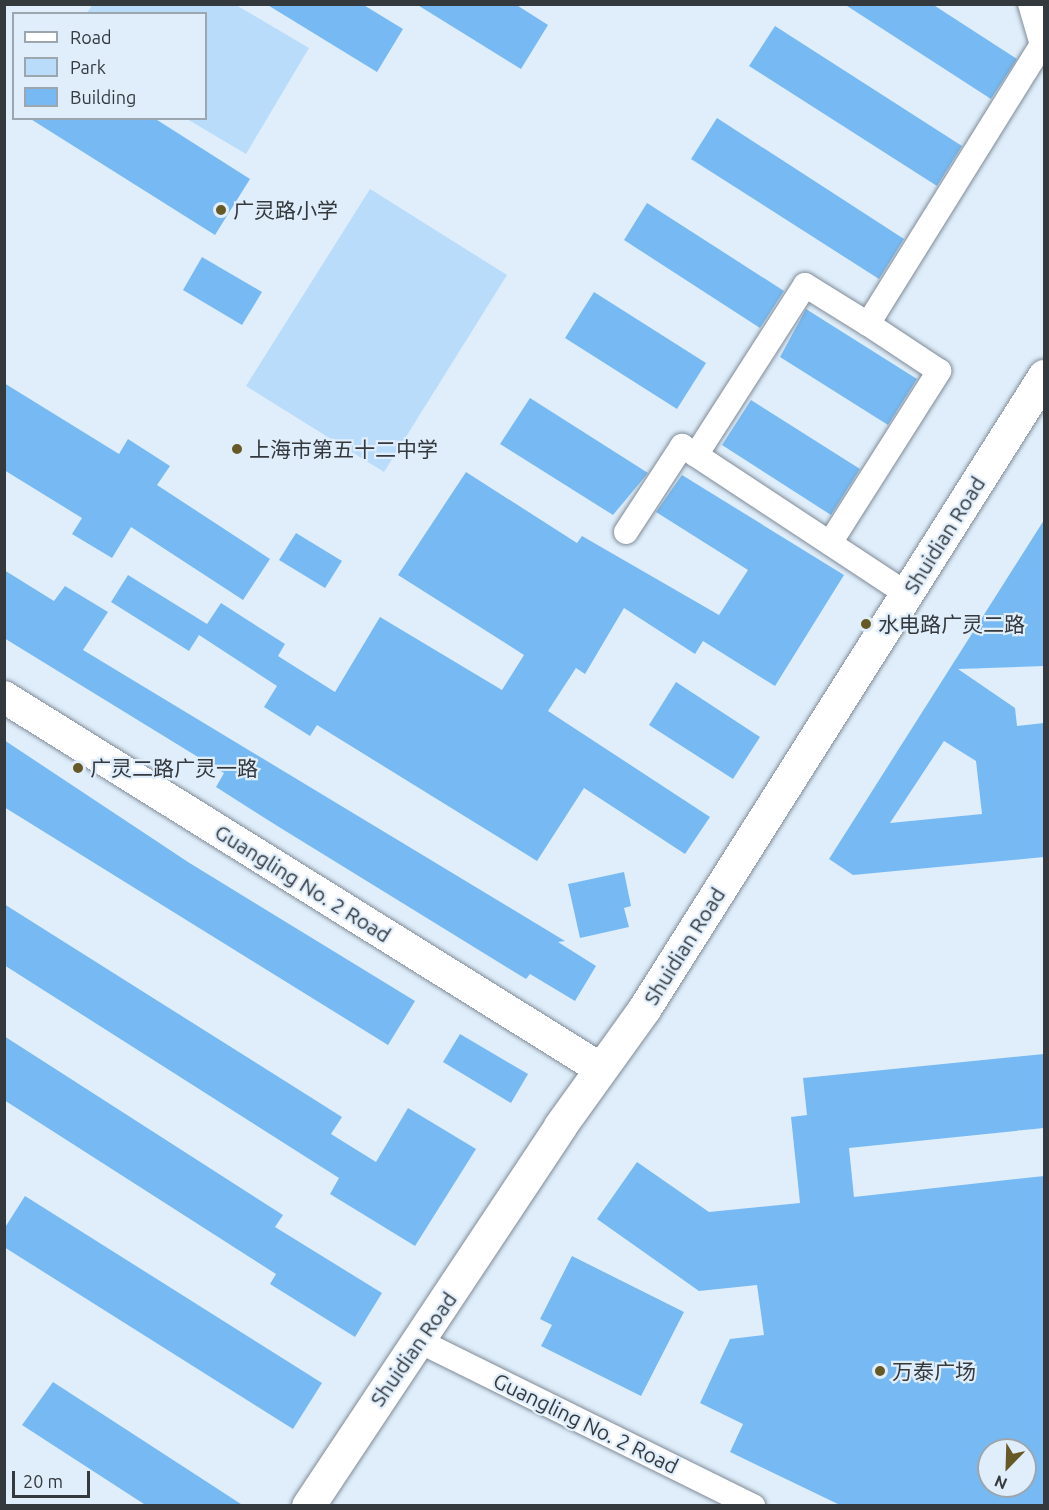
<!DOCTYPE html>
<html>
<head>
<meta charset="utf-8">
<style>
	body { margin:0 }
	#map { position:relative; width:1049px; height:1510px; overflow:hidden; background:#e0eefb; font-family:Ubuntu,"Noto Sans SC",sans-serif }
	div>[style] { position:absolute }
	.green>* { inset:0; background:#b9dcfa }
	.building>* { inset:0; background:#77baf3 }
	.roads { filter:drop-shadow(0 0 2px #7f8b97) drop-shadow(0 0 2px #7f8b97) }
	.minor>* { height:24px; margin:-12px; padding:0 12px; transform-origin:12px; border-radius:12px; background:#fff }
	.tertiary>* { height:32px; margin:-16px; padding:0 16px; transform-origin:16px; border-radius:16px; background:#fff }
	.secondary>* { height:33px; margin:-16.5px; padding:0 16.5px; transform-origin:16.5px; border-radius:16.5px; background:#fff }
	.dots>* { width:16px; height:16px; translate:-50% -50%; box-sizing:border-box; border:3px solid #e0eefb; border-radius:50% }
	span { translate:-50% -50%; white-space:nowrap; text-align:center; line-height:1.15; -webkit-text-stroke:4.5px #e0eefb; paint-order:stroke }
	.poi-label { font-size:21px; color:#34393e }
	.left { translate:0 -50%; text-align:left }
	.street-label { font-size:21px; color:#34393e }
	.frame { position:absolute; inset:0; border:6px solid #34393e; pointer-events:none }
	.legend { position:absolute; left:12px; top:12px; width:195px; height:108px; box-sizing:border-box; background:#e0eefb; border:2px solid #9ba6af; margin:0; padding:8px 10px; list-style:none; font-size:18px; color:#34393e }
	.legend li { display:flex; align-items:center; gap:12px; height:30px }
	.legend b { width:30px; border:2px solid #9ba6af }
	.north { position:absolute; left:977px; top:1438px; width:60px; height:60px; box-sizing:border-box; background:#e0eefb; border:2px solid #9ba6af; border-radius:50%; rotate:203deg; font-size:16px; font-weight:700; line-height:24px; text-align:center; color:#34393e }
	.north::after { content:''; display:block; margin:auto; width:21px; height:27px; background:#665926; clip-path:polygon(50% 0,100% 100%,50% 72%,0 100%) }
	.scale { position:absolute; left:12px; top:1471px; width:78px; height:27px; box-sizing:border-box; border:3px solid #34393e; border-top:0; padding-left:8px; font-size:18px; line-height:21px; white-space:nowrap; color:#34393e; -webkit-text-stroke:4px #e0eefb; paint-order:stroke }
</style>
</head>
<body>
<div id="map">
	<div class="green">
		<i style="clip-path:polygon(92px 5px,236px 5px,309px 48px,246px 154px,187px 119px,206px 118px,206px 14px,87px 13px)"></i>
		<i style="clip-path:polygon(370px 189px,507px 275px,384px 472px,246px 386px)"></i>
	</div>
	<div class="building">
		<i style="clip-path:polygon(266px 4px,362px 4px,403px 29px,377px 72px)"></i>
		<i style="clip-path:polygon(416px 4px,515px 4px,548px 25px,521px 69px)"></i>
		<i style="clip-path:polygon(844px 4px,932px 4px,1017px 59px,991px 99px)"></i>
		<i style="clip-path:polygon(775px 26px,962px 146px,937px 186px,749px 66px)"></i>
		<i style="clip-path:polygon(29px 118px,154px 118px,250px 179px,215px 235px)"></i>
		<i style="clip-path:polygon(717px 118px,904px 239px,879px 279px,691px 159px)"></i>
		<i style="clip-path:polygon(647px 203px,784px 291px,760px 328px,624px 240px)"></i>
		<i style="clip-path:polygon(202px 257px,262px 292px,242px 325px,183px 290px)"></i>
		<i style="clip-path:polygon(594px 292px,706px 363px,677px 409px,565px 338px)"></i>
		<i style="clip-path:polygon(806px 309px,917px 379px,888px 425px,780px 357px)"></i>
		<i style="clip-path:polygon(4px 383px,119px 454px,128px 439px,170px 466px,157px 485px,270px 559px,243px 600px,131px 527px,112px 558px,72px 534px,82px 518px,4px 470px)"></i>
		<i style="clip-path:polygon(530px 398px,648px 473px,613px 515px,500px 444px)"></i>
		<i style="clip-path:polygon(751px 400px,860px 469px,831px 515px,722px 445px)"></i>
		<i style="clip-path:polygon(466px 472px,577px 543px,582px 536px,719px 615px,748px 570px,656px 512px,682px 475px,844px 575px,775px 686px,703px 641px,695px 654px,624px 608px,585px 674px,576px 668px,548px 711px,710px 817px,685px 854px,584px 788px,537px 861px,317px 725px,310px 736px,264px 707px,277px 686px,199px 635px,189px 651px,111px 602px,128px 575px,207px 624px,221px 603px,285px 644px,278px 656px,335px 692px,380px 617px,502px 690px,524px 655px,398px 575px)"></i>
		<i style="clip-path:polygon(evenodd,1044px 520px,1044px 666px,958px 669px,1015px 708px,1017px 726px,1044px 723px,1044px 857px,853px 875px,829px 859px,1044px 520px,944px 741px,976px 761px,982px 814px,890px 823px,944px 741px)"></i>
		<i style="clip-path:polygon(296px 533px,342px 561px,325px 588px,279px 560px)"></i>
		<i style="clip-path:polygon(4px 570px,54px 601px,65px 586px,108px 612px,83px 650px,565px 941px,558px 942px,596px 966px,575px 1001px,530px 974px,526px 979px,279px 827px,216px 787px,224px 773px,4px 638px)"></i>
		<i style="clip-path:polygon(676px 682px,760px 737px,733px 779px,649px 725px)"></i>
		<i style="clip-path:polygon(4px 740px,188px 862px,415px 1001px,388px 1045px,4px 807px)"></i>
		<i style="clip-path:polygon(624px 872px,631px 906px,624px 908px,629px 927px,580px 938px,568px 884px)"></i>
		<i style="clip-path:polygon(4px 904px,342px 1117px,331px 1134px,376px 1162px,408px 1108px,476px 1149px,415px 1246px,330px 1194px,339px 1178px,4px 965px)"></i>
		<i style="clip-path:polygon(460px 1034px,528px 1074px,511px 1103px,443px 1062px)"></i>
		<i style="clip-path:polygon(4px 1036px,283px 1215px,275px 1227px,382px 1293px,355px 1337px,270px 1284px,276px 1274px,4px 1100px)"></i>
		<i style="clip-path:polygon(evenodd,1044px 1054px,1044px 1128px,849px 1148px,854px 1197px,1044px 1176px,1044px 1506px,842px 1506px,730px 1452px,743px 1424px,700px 1403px,730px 1339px,764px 1335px,757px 1285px,699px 1291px,597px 1219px,637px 1162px,709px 1212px,800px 1203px,791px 1117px,807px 1115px,803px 1078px,1044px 1054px,989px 1450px,1025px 1450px,1025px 1486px,989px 1486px,989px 1450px)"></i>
		<i style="clip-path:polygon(25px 1196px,322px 1383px,293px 1429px,4px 1247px,4px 1229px)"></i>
		<i style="clip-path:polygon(572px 1256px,684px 1312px,641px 1396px,541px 1346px,552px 1325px,540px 1319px)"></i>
		<i style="clip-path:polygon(53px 1382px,244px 1506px,147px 1506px,22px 1425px)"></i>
	</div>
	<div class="roads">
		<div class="minor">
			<i style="left:696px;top:455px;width:253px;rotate:33.4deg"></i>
			<i style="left:626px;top:532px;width:103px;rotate:-56.9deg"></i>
			<i style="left:682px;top:446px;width:17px;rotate:33deg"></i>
			<i style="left:696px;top:455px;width:202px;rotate:-57.3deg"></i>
			<i style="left:805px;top:285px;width:74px;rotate:31.8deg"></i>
			<i style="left:868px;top:324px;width:329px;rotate:-58.1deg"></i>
			<i style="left:1042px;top:45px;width:43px;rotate:-106.3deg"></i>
			<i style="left:830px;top:543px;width:204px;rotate:-57.6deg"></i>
			<i style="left:939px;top:371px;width:85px;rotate:-146.5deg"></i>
			<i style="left:419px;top:1341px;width:373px;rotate:26.3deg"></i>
		</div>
		<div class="tertiary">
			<i style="left:4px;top:697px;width:703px;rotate:31.93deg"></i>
		</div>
		<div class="secondary">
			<i style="left:308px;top:1506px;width:456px;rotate:-56.4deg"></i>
			<i style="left:560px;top:1126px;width:144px;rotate:-54.3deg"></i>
			<i style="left:644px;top:1009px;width:749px;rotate:-57.71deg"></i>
		</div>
	</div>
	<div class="dots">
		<i style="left:221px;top:210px;background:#665926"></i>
		<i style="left:237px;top:449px;background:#665926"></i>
		<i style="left:866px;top:624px;background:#665926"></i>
		<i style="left:78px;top:768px;background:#665926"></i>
		<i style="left:880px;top:1371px;background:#665926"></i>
	</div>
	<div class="poi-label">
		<span class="left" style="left:233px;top:210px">广灵路小学</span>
		<span class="left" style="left:249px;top:449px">上海市第五十二中学</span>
		<span class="left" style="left:878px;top:624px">水电路广灵二路</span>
		<span class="left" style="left:90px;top:768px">广灵二路广灵一路</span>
		<span class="left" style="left:892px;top:1371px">万泰广场</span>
	</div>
	<div class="street-label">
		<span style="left:944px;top:535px;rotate:-58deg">Shuidian Road</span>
		<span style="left:303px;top:883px;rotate:32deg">Guangling No. 2 Road</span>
		<span style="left:684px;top:946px;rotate:-58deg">Shuidian Road</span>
		<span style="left:413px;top:1349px;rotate:-55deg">Shuidian Road</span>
		<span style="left:586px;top:1423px;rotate:26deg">Guangling No. 2 Road</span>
	</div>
	<div class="frame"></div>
	<ul class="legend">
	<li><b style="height:8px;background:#fff"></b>Road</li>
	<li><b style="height:16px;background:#b9dcfa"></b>Park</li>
	<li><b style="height:16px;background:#77baf3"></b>Building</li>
	</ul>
	<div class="north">N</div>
	<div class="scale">20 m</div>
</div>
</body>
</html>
